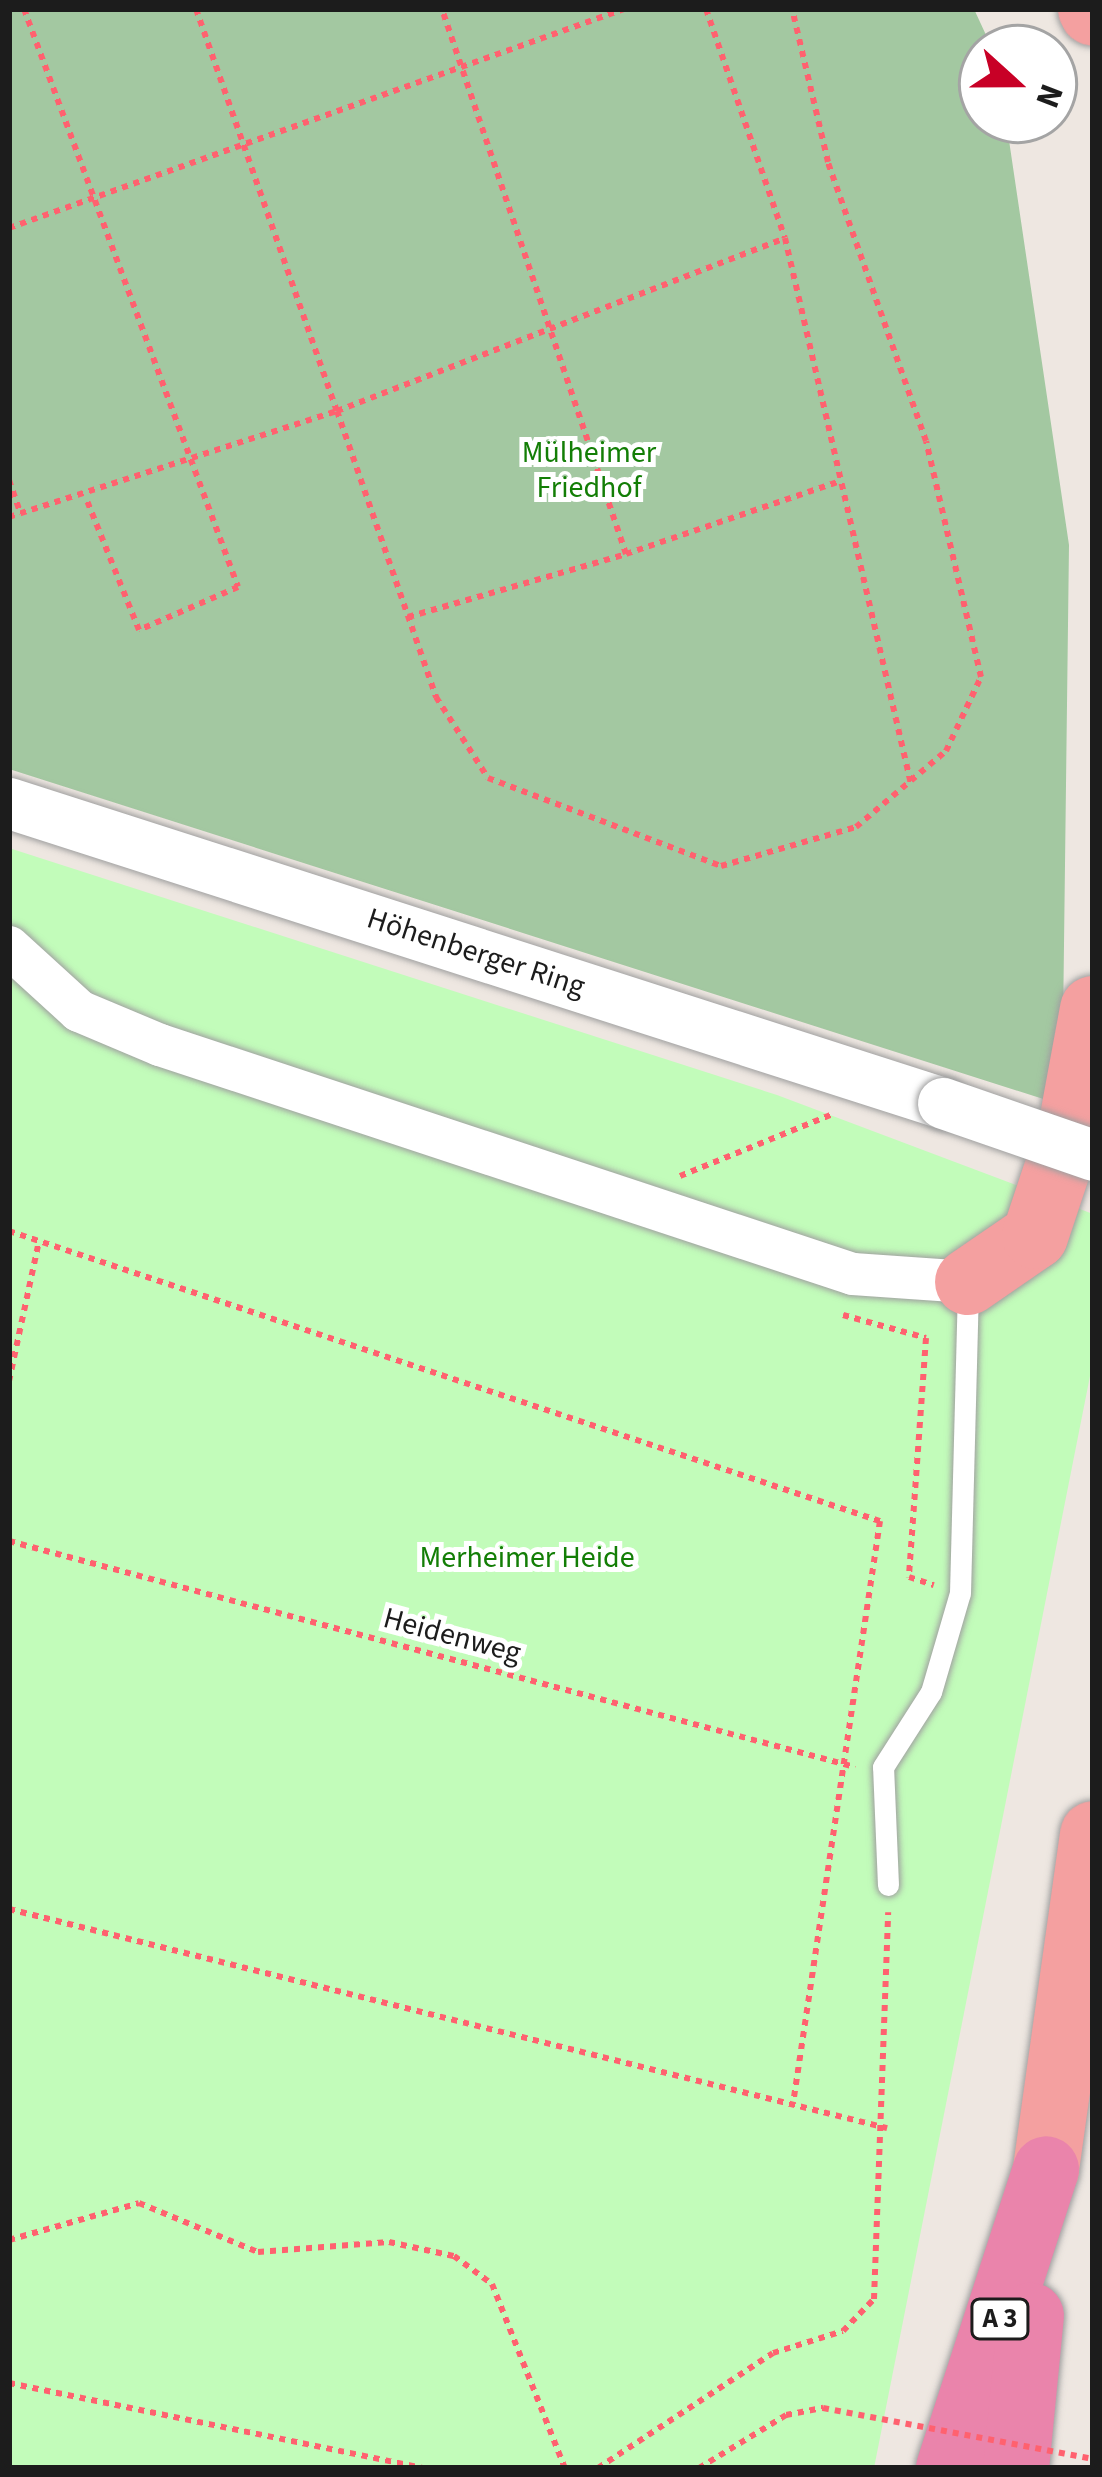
<!DOCTYPE html>
<html>
<head>
<meta charset="utf-8">
<style>
	body { margin:0 }
	#map { position:relative; width:1102px; height:2477px; overflow:hidden; background:#eee7e1; font-family:"Source Sans 3",sans-serif }
	div>[style] { position:absolute }
	.cemetery>* { inset:0; background:#a3c8a1 }
	.park>* { inset:0; background:#c2fcba }
	.path>* { height:6px; margin-top:-3px; transform-origin:0; background:repeating-linear-gradient(90deg,#ff616f 0 6px,transparent 0 12px) }
	.roads { filter:drop-shadow(0 0 3px #a0a0a0) drop-shadow(0 0 3px #a0a0a0) }
	.service>* { height:21px; margin:-10.5px; padding:0 10.5px; transform-origin:10.5px; border-radius:10.5px; background:#fff }
	.minor>* { height:42px; margin:-21px; padding:0 21px; transform-origin:21px; border-radius:21px; background:#fff }
	.tertiary>* { height:51px; margin:-25.5px; padding:0 25.5px; transform-origin:25.5px; border-radius:25.5px; background:#fff }
	.trunk>* { height:66px; margin:-33px; padding:0 33px; transform-origin:33px; border-radius:33px; background:#f4a0a0 }
	.motorway>* { height:66px; margin:-33px; padding:0 33px; transform-origin:33px; border-radius:33px; background:#ea84ab }
	.path-bridge>* { height:6px; margin-top:-3px; transform-origin:0; background:repeating-linear-gradient(90deg,#ff616f 0 6px,transparent 0 12px) }
	.bridges { filter:drop-shadow(0 0 3px #a0a0a0) drop-shadow(0 0 3px #a0a0a0) }
	.tertiary-bridge>* { height:51px; margin:-25.5px; padding:0 25.5px; transform-origin:25.5px; border-radius:25.5px; background:#fff }
	span { translate:-50% -50%; white-space:nowrap; text-align:center; line-height:1.15; -webkit-text-stroke:10px #fff; paint-order:stroke }
	.shield-label span { padding:3px 9px; background:#fff; border:3px solid; border-radius:9px; -webkit-text-stroke-width:0 }
	.shield-label { font-size:27px; color:#1c1c1c; font-weight:700 }
	.park-label { font-size:30px; color:#137e06 }
	.street-label { font-size:30px; color:#1c1c1c }
	.frame { position:absolute; inset:0; border:12px solid #1c1c1c; pointer-events:none }
	.north { position:absolute; left:958px; top:24px; width:120px; height:120px; box-sizing:border-box; background:#fff; border:3px solid #a4a4a4; border-radius:50%; rotate:111deg; font-size:33px; font-weight:700; line-height:48px; text-align:center; color:#1c1c1c }
	.north::after { content:''; display:block; margin:auto; width:42px; height:54px; background:#c80026; clip-path:polygon(50% 0,100% 100%,50% 72%,0 100%) }
</style>
</head>
<body>
<div id="map">
	<div class="cemetery">
		<i style="clip-path:polygon(9px 9px,974px 9px,992px 48px,982px 48px,982px 120px,1006px 120px,1069px 545px,1062px 1105px,9px 769px)"></i>
	</div>
	<div class="park">
		<i style="clip-path:polygon(9px 848px,777px 1095px,1093px 1214px,1091px 1371px,874px 2468px,9px 2468px)"></i>
	</div>
	<div class="path">
		<i style="left:24px;top:9px;width:616px;rotate:69.68deg"></i>
		<i style="left:238px;top:587px;width:108px;rotate:156.5deg"></i>
		<i style="left:139px;top:630px;width:142px;rotate:-111.9deg"></i>
		<i style="left:196px;top:9px;width:426px;rotate:70.7deg"></i>
		<i style="left:337px;top:411px;width:480px;rotate:-21.1deg"></i>
		<i style="left:706px;top:9px;width:242px;rotate:71deg"></i>
		<i style="left:785px;top:238px;width:560px;rotate:77.01deg"></i>
		<i style="left:9px;top:228px;width:653px;rotate:-19.6deg"></i>
		<i style="left:9px;top:480px;width:36px;rotate:71deg"></i>
		<i style="left:9px;top:517px;width:345px;rotate:-17.9deg"></i>
		<i style="left:337px;top:411px;width:303px;rotate:70.9deg"></i>
		<i style="left:436px;top:697px;width:96px;rotate:57.3deg"></i>
		<i style="left:488px;top:778px;width:249px;rotate:20.7deg"></i>
		<i style="left:721px;top:866px;width:141px;rotate:-16.1deg"></i>
		<i style="left:856px;top:827px;width:118px;rotate:-40.2deg"></i>
		<i style="left:946px;top:751px;width:82px;rotate:-64.7deg"></i>
		<i style="left:981px;top:677px;width:242px;rotate:-103.1deg"></i>
		<i style="left:926px;top:441px;width:296px;rotate:-109.4deg"></i>
		<i style="left:828px;top:162px;width:157px;rotate:-103.2deg"></i>
		<i style="left:626px;top:554px;width:227px;rotate:-18.8deg"></i>
		<i style="left:408px;top:617px;width:227px;rotate:-16.1deg"></i>
		<i style="left:626px;top:554px;width:575px;rotate:-108.66deg"></i>
		<i style="left:680px;top:1176px;width:165px;rotate:-22.1deg"></i>
		<i style="left:9px;top:1231px;width:918px;rotate:18.42deg"></i>
		<i style="left:880px;top:1521px;width:589px;rotate:98.49deg"></i>
		<i style="left:843px;top:1315px;width:86px;rotate:15.5deg"></i>
		<i style="left:926px;top:1338px;width:240px;rotate:94.1deg"></i>
		<i style="left:909px;top:1577px;width:26px;rotate:18deg"></i>
		<i style="left:9px;top:1381px;width:143px;rotate:-77.9deg"></i>
		<i style="left:9px;top:1541px;width:876px;rotate:14.96deg"></i>
		<i style="left:9px;top:1909px;width:905px;rotate:14.01deg"></i>
		<i style="left:9px;top:2240px;width:135px;rotate:-15.9deg"></i>
		<i style="left:139px;top:2203px;width:129px;rotate:22.4deg"></i>
		<i style="left:258px;top:2252px;width:131px;rotate:-4.4deg"></i>
		<i style="left:389px;top:2242px;width:66px;rotate:12.2deg"></i>
		<i style="left:454px;top:2256px;width:47px;rotate:36.4deg"></i>
		<i style="left:492px;top:2284px;width:198px;rotate:68.4deg"></i>
		<i style="left:9px;top:2383px;width:422px;rotate:11.6deg"></i>
		<i style="left:598px;top:2468px;width:209px;rotate:-33.3deg"></i>
		<i style="left:773px;top:2353px;width:73px;rotate:-17.4deg"></i>
		<i style="left:843px;top:2331px;width:45px;rotate:-45.9deg"></i>
		<i style="left:874px;top:2299px;width:387px;rotate:-87.9deg"></i>
		<i style="left:699px;top:2468px;width:102px;rotate:-31.3deg"></i>
		<i style="left:786px;top:2415px;width:38px;rotate:-11deg"></i>
	</div>
	<div class="roads">
		<div class="service">
			<i style="left:888px;top:1885px;width:118px;rotate:-92.4deg"></i>
			<i style="left:883px;top:1767px;width:89px;rotate:-57.4deg"></i>
			<i style="left:931px;top:1692px;width:103px;rotate:-73.7deg"></i>
			<i style="left:960px;top:1593px;width:304px;rotate:-88.5deg"></i>
		</div>
		<div class="minor">
			<i style="left:9px;top:947px;width:95px;rotate:42.4deg"></i>
			<i style="left:79px;top:1011px;width:88px;rotate:22.8deg"></i>
			<i style="left:160px;top:1045px;width:730px;rotate:18.29deg"></i>
			<i style="left:853px;top:1274px;width:115px;rotate:4deg"></i>
		</div>
		<div class="tertiary">
			<i style="left:9px;top:803px;width:981px;rotate:17.81deg"></i>
		</div>
		<div class="trunk">
			<i style="left:1091px;top:9px;width:4px;rotate:63deg"></i>
			<i style="left:968px;top:1282px;width:81px;rotate:-34.5deg"></i>
			<i style="left:1035px;top:1236px;width:114px;rotate:-71.6deg"></i>
			<i style="left:1071px;top:1128px;width:121px;rotate:-79.5deg"></i>
			<i style="left:1046px;top:2169px;width:338px;rotate:-82deg"></i>
		</div>
		<div class="motorway">
			<i style="left:949px;top:2468px;width:314px;rotate:-72deg"></i>
			<i style="left:1016px;top:2468px;width:153px;rotate:-84.4deg"></i>
		</div>
	</div>
	<div class="path-bridge">
		<i style="left:823px;top:2408px;width:275px;rotate:10.7deg"></i>
	</div>
	<div class="bridges">
		<div class="tertiary-bridge">
			<i style="left:943px;top:1103px;width:159px;rotate:19.1deg"></i>
		</div>
	</div>
	<div class="shield-label">
		<span style="left:1000px;top:2319px">A 3</span>
	</div>
	<div class="park-label">
		<span style="left:589px;top:470px">Mülheimer<br>Friedhof</span>
		<span style="left:527px;top:1558px">Merheimer Heide</span>
	</div>
	<div class="street-label">
		<span style="left:476px;top:953px;rotate:18deg">Höhenberger Ring</span>
		<span style="left:452px;top:1636px;rotate:15deg">Heidenweg</span>
	</div>
	<div class="frame"></div>
	<div class="north">N</div>
</div>
</body>
</html>
